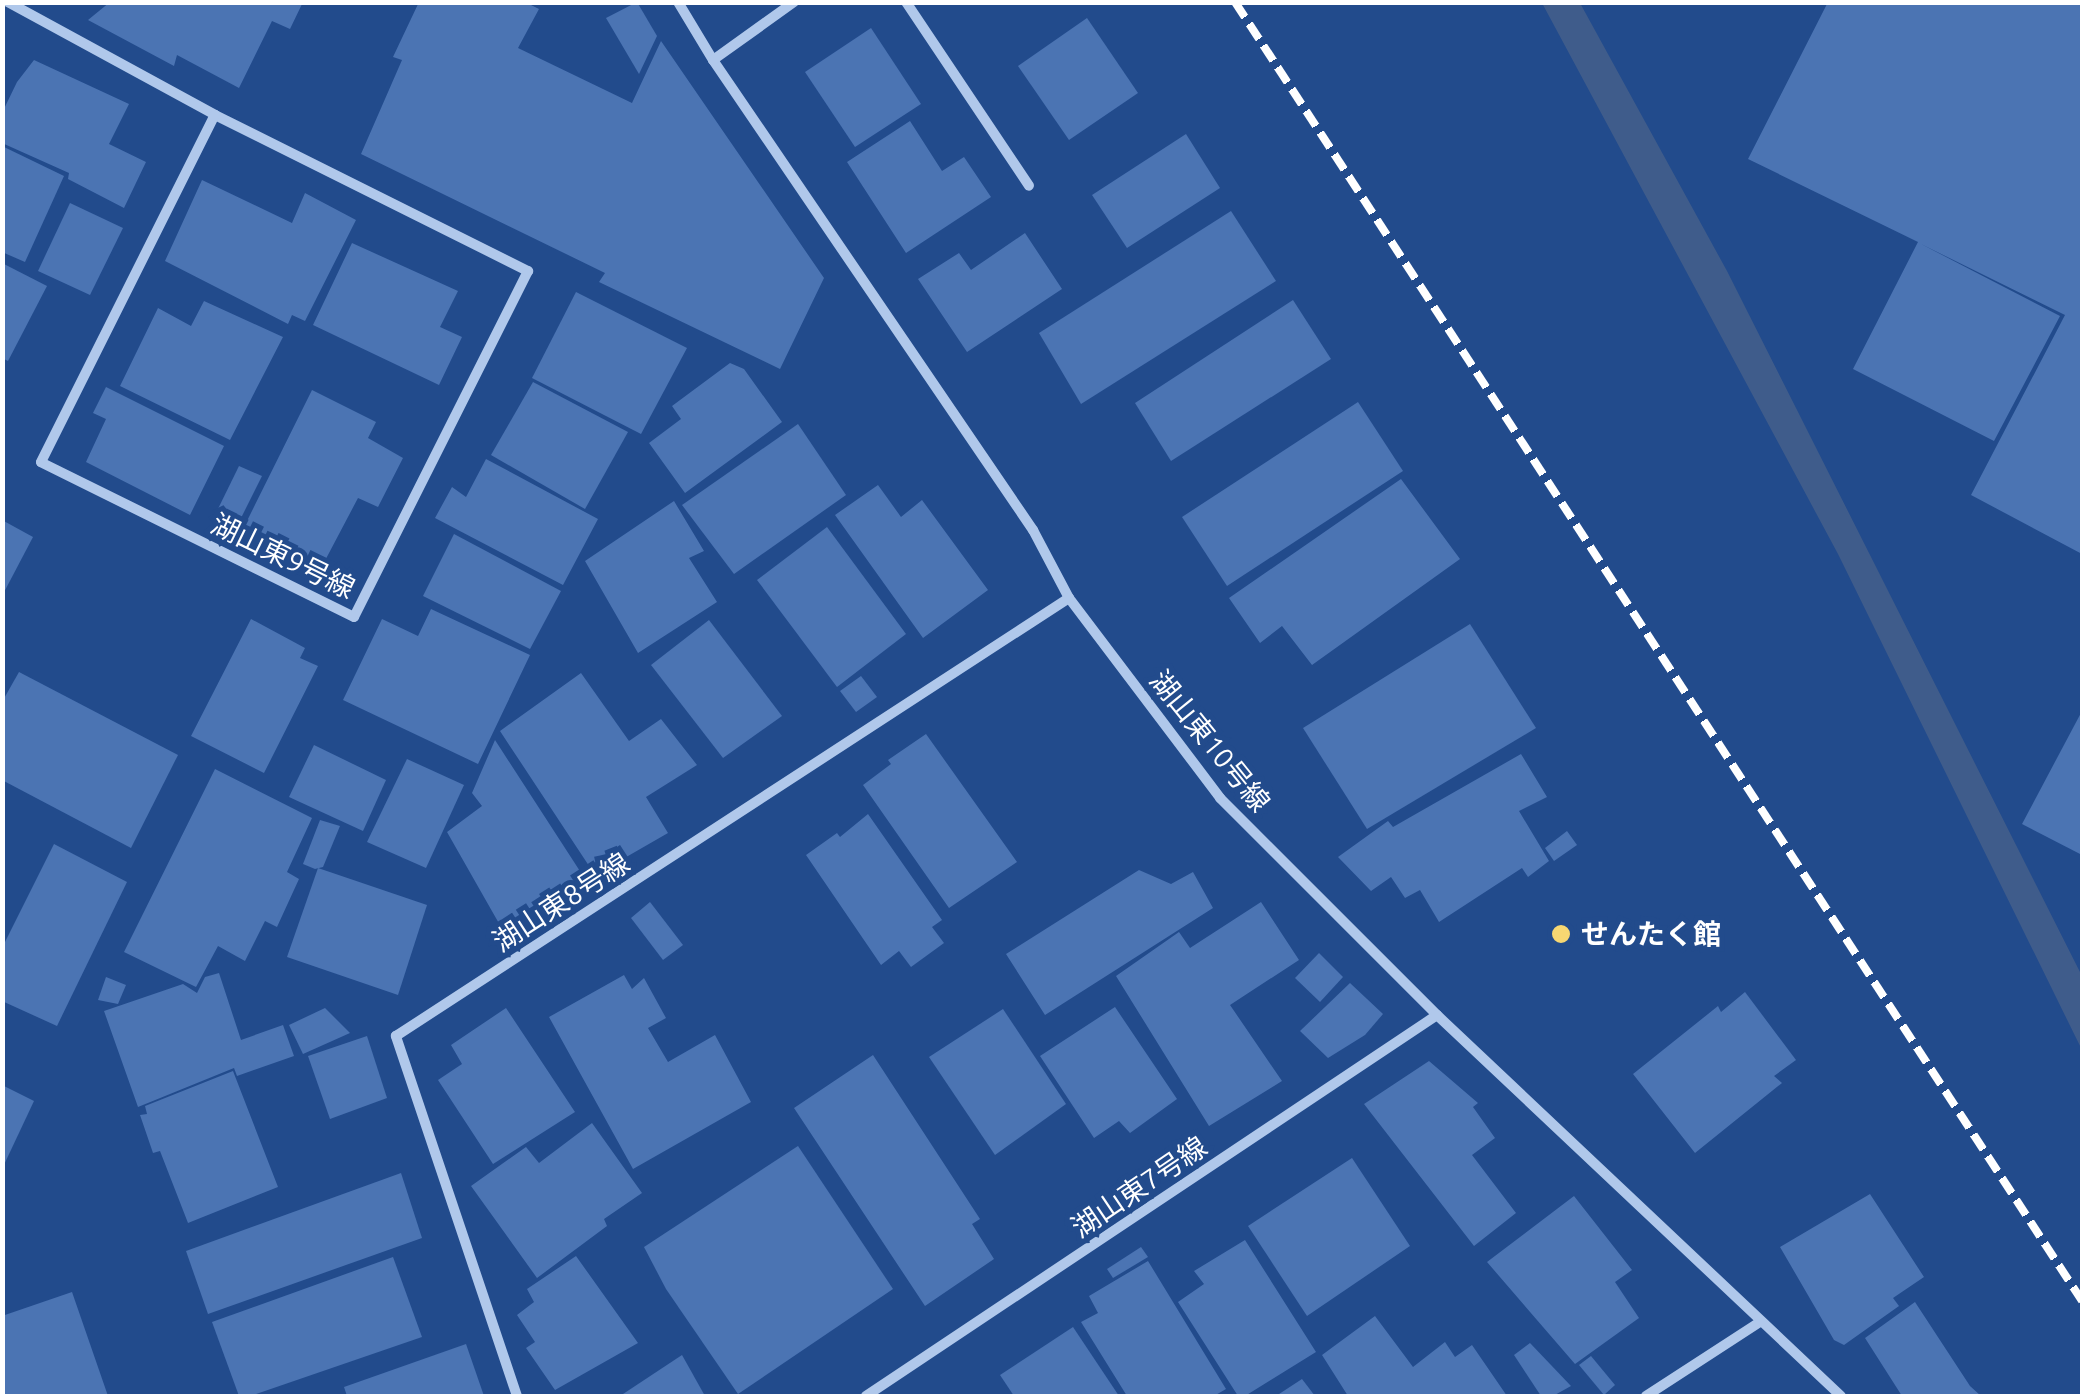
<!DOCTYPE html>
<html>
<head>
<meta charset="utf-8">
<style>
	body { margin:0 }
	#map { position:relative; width:2085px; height:1399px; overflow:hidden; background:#224b8c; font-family:Ubuntu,"Noto Sans JP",sans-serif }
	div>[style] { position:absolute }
	.water>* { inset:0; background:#3f5c8b }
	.building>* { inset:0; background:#4b74b3 }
	.minor>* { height:10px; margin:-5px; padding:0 5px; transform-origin:5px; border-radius:5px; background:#b0c8eb }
	.rail>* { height:8px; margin-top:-4px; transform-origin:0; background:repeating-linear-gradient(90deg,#fff 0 18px,transparent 0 26px) }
	.dots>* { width:28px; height:28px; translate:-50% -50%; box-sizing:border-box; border:5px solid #224b8c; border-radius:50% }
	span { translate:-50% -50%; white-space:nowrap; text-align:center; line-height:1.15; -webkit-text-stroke:10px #224b8c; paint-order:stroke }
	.street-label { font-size:28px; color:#fff }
	.poi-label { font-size:28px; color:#fff; font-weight:700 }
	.left { translate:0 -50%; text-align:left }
	.frame { position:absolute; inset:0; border:5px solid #fff; pointer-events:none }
</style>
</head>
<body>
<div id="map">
	<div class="water">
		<i style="clip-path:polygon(1542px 3px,1580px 3px,1727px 271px,2082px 976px,2082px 1050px,1838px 554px)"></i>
	</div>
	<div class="building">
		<i style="clip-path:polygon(110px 2px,303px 2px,290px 29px,272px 21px,239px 88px,177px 55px,174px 66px,88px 20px)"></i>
		<i style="clip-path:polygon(419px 2px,525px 2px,539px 9px,518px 48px,632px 103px,661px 41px,824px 278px,780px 369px,599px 282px,605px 273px,361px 154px,402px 60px,393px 57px)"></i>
		<i style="clip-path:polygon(637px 2px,657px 36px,639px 74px,606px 18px)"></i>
		<i style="clip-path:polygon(1828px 2px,2082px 2px,2082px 554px,1971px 495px,2065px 315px,1921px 244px,2060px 316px,1994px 441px,1853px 369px,1918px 242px,1748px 159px)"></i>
		<i style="clip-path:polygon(1087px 18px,1138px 93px,1069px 140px,1018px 66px)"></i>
		<i style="clip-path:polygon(871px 28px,921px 104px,855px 147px,805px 72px)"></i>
		<i style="clip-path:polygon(34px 60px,129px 104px,109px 144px,146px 162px,124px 208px,68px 179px,69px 173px,2px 143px,2px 113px,17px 82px)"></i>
		<i style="clip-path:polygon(910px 121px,942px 171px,964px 157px,991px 197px,906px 253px,847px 162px)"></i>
		<i style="clip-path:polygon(1186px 134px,1220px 188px,1127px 248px,1092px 195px)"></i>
		<i style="clip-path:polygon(2px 146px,64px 176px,25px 262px,2px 252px)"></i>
		<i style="clip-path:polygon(202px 180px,292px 223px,305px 193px,356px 220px,305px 321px,292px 315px,288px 324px,165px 261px)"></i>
		<i style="clip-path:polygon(70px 203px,123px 228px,90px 295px,38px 271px)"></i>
		<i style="clip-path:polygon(1231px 211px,1276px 281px,1081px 404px,1039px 333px)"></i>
		<i style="clip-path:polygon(1025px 233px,1062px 289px,967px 352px,918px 279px,959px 253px,971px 270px)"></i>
		<i style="clip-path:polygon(352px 243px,458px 291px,440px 327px,462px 337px,439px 385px,313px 325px)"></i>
		<i style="clip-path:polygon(2px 263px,47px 286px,8px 361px,2px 358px)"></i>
		<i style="clip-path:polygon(576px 292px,687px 348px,641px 434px,532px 378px)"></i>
		<i style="clip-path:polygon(1293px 300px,1331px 359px,1171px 461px,1135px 403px)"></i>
		<i style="clip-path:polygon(204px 301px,283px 337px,230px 440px,120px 386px,158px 308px,191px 326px)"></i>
		<i style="clip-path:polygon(730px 363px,744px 369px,782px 422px,685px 493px,649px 443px,681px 419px,672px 406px)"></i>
		<i style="clip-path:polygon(533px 382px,628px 432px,585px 509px,491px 455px)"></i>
		<i style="clip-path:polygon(106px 387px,224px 446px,190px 515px,86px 462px,106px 419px,93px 413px)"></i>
		<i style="clip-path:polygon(312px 390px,376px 422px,368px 438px,403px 458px,378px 507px,358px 498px,319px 572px,242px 531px)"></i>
		<i style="clip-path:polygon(1358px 402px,1403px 471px,1227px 586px,1182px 517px)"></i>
		<i style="clip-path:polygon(798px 424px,846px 495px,734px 574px,682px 505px)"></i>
		<i style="clip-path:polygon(486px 459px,598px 519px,563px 585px,435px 518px,452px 487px,466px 497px)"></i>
		<i style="clip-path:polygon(239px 466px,262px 476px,236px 528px,214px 517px)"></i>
		<i style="clip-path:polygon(1401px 479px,1460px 559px,1312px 665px,1282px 626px,1260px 643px,1229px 598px)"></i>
		<i style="clip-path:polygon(878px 485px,901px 517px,922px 500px,988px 590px,923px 638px,835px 515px)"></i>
		<i style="clip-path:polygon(674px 501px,704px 551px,689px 558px,717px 602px,638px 653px,585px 561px)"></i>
		<i style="clip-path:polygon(2px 520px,33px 537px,2px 596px)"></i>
		<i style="clip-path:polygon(827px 527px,906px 634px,837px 687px,757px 580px)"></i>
		<i style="clip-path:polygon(454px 534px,561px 591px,530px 649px,423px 596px)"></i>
		<i style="clip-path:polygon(431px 609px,530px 655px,478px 764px,343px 700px,382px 619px,418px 636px)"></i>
		<i style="clip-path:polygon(251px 619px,305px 648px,300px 658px,318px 666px,264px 773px,191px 736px)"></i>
		<i style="clip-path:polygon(709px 620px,782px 716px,723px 758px,651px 665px)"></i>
		<i style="clip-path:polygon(1470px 624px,1536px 728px,1367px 829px,1303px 728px)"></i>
		<i style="clip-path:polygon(19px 672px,178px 755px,131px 848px,2px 780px,2px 702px)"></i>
		<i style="clip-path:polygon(581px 673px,629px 741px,661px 719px,697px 765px,646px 797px,668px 833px,595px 875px,500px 731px)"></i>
		<i style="clip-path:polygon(861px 676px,877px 697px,856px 712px,840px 691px)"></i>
		<i style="clip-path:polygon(2082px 711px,2082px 855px,2022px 824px)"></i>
		<i style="clip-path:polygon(926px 734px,1017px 862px,949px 908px,863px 785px,891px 764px,888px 760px)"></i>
		<i style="clip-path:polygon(495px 740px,587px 882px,505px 934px,447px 832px,482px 806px,472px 793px)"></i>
		<i style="clip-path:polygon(314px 745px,386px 780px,363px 831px,289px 797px)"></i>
		<i style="clip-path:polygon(1521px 754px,1547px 797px,1519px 811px,1549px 861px,1528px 877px,1522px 868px,1439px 922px,1420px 890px,1405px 898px,1391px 877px,1371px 891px,1338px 857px,1388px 821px,1393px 827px)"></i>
		<i style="clip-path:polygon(407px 759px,464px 785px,426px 868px,367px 842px)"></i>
		<i style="clip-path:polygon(215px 769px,312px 818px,287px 872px,299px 879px,277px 927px,265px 921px,245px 961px,218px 946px,196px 987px,124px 952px)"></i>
		<i style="clip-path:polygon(868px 814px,942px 920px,932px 927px,944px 943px,911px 967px,899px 951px,881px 965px,806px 855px,837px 833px,840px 837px)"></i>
		<i style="clip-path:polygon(320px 820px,340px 826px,323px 867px,315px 869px,303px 864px)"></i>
		<i style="clip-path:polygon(1567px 831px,1577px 845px,1554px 861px,1545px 848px)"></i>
		<i style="clip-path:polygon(54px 844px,127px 882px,57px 1026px,2px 1001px,2px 948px)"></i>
		<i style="clip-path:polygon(318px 868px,427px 905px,398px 995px,287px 957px)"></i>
		<i style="clip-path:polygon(1139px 870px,1171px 884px,1193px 872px,1213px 908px,1045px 1015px,1006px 954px)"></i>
		<i style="clip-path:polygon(650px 902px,683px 945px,663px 960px,631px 918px)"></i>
		<i style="clip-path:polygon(1261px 902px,1299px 960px,1230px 1005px,1282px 1081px,1209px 1126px,1116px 976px,1179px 932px,1190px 948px)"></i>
		<i style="clip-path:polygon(1319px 953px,1343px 977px,1320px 1002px,1295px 978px)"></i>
		<i style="clip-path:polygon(219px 973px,241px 1040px,283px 1025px,294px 1056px,237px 1076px,234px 1068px,138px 1107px,104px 1011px,183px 984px,197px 993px,205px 977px)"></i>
		<i style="clip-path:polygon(624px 975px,632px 989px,644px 978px,666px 1018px,648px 1028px,668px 1062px,715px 1035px,751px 1102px,633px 1169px,549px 1017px)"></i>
		<i style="clip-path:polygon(106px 977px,126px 985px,118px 1004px,98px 1000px)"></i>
		<i style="clip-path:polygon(1350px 983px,1383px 1014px,1365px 1035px,1328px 1058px,1300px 1031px)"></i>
		<i style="clip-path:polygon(1745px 992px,1796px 1060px,1774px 1076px,1782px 1083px,1695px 1153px,1633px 1074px,1718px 1006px,1721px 1012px)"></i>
		<i style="clip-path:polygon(1115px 1007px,1177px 1099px,1130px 1133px,1119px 1121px,1094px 1138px,1040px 1056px)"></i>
		<i style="clip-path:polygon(325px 1008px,350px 1033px,303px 1054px,289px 1025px)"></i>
		<i style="clip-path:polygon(506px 1008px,575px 1112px,493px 1164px,438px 1080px,462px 1064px,451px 1045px)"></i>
		<i style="clip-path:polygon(1003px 1009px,1066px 1104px,995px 1155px,929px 1057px)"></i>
		<i style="clip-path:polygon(367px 1036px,387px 1098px,330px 1119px,308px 1056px)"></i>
		<i style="clip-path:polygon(873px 1055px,980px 1219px,972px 1224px,994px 1259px,925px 1306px,794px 1108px)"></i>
		<i style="clip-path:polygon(1429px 1061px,1478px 1103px,1473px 1107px,1495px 1138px,1472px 1155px,1516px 1213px,1474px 1246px,1364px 1104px)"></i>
		<i style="clip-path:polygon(233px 1071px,278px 1187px,188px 1223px,160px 1151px,153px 1153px,140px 1115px,147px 1114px,145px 1106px)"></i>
		<i style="clip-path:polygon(2px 1085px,34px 1101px,2px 1169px)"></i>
		<i style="clip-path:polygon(592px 1123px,642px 1193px,604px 1219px,607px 1226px,537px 1278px,471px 1186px,526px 1147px,539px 1163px)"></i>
		<i style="clip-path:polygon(798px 1146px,893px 1289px,738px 1394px,666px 1289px,644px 1247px)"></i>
		<i style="clip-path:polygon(1352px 1158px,1410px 1246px,1307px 1316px,1248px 1226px)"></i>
		<i style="clip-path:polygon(401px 1173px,422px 1238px,208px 1314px,186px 1251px)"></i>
		<i style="clip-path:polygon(1870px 1194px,1924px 1277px,1893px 1298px,1899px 1306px,1844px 1345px,1834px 1340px,1780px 1247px)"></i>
		<i style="clip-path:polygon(1574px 1196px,1632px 1270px,1615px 1282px,1639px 1318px,1575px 1364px,1487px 1262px)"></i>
		<i style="clip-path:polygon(1245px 1240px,1316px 1352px,1245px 1396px,1238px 1396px,1178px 1302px,1204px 1284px,1194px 1271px)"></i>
		<i style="clip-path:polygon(1141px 1247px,1148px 1257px,1113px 1278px,1107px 1269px)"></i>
		<i style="clip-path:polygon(576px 1256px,638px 1343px,555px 1390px,526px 1348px,535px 1342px,517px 1315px,534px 1302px,527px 1289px)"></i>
		<i style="clip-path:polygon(393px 1257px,422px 1337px,250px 1396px,239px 1396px,212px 1322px)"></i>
		<i style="clip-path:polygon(1148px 1261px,1226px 1389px,1214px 1396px,1127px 1396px,1081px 1322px,1098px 1313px,1089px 1296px)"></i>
		<i style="clip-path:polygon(72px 1292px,108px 1396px,2px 1396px,2px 1316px)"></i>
		<i style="clip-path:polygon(1915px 1302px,1970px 1386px,1981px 1396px,1902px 1396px,1865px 1338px)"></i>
		<i style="clip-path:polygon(1375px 1316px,1413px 1367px,1445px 1342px,1455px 1357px,1472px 1345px,1507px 1396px,1348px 1396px,1322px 1355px)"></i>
		<i style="clip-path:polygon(1073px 1327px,1119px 1396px,1014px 1396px,1000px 1375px)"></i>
		<i style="clip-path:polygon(1530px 1343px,1571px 1386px,1553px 1396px,1541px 1396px,1514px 1355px)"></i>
		<i style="clip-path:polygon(466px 1344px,484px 1396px,347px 1396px,344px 1387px)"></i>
		<i style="clip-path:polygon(682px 1355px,705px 1396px,620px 1396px)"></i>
		<i style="clip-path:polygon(1591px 1356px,1615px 1385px,1604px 1395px,1579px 1365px)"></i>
		<i style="clip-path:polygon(1302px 1379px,1315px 1396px,1276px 1396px)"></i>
	</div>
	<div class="minor">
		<i style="left:8px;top:2px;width:236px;rotate:28.6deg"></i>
		<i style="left:215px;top:115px;width:350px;rotate:26.5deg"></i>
		<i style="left:528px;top:271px;width:387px;rotate:116.7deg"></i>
		<i style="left:354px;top:617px;width:349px;rotate:-153.7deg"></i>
		<i style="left:41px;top:462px;width:388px;rotate:-63.4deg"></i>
		<i style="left:678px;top:2px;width:68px;rotate:58.9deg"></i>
		<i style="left:713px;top:60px;width:569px;rotate:55.75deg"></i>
		<i style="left:1033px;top:530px;width:77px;rotate:62.1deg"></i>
		<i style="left:1069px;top:598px;width:251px;rotate:52.9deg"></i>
		<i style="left:1220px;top:798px;width:307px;rotate:45deg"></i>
		<i style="left:1437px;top:1015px;width:555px;rotate:43.32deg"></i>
		<i style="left:906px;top:2px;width:221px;rotate:56.2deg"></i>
		<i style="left:713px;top:60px;width:100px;rotate:-35.6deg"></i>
		<i style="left:517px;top:1396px;width:380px;rotate:-108.6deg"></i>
		<i style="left:396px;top:1036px;width:803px;rotate:-33.06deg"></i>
		<i style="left:866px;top:1396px;width:686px;rotate:-33.71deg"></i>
		<i style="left:1646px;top:1396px;width:136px;rotate:-33deg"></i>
	</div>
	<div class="rail">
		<i style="left:1235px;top:2px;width:1551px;rotate:56.89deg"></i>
	</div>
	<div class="dots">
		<i style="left:1561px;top:934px;background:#f7d772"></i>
	</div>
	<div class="street-label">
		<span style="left:283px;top:556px;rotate:26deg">湖山東9号線</span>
		<span style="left:1210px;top:741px;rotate:51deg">湖山東10号線</span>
		<span style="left:561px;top:902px;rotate:-33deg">湖山東8号線</span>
		<span style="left:1139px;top:1187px;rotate:-34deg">湖山東7号線</span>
	</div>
	<div class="poi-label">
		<span class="left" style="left:1581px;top:934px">せんたく館</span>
	</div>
	<div class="frame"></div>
</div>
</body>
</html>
